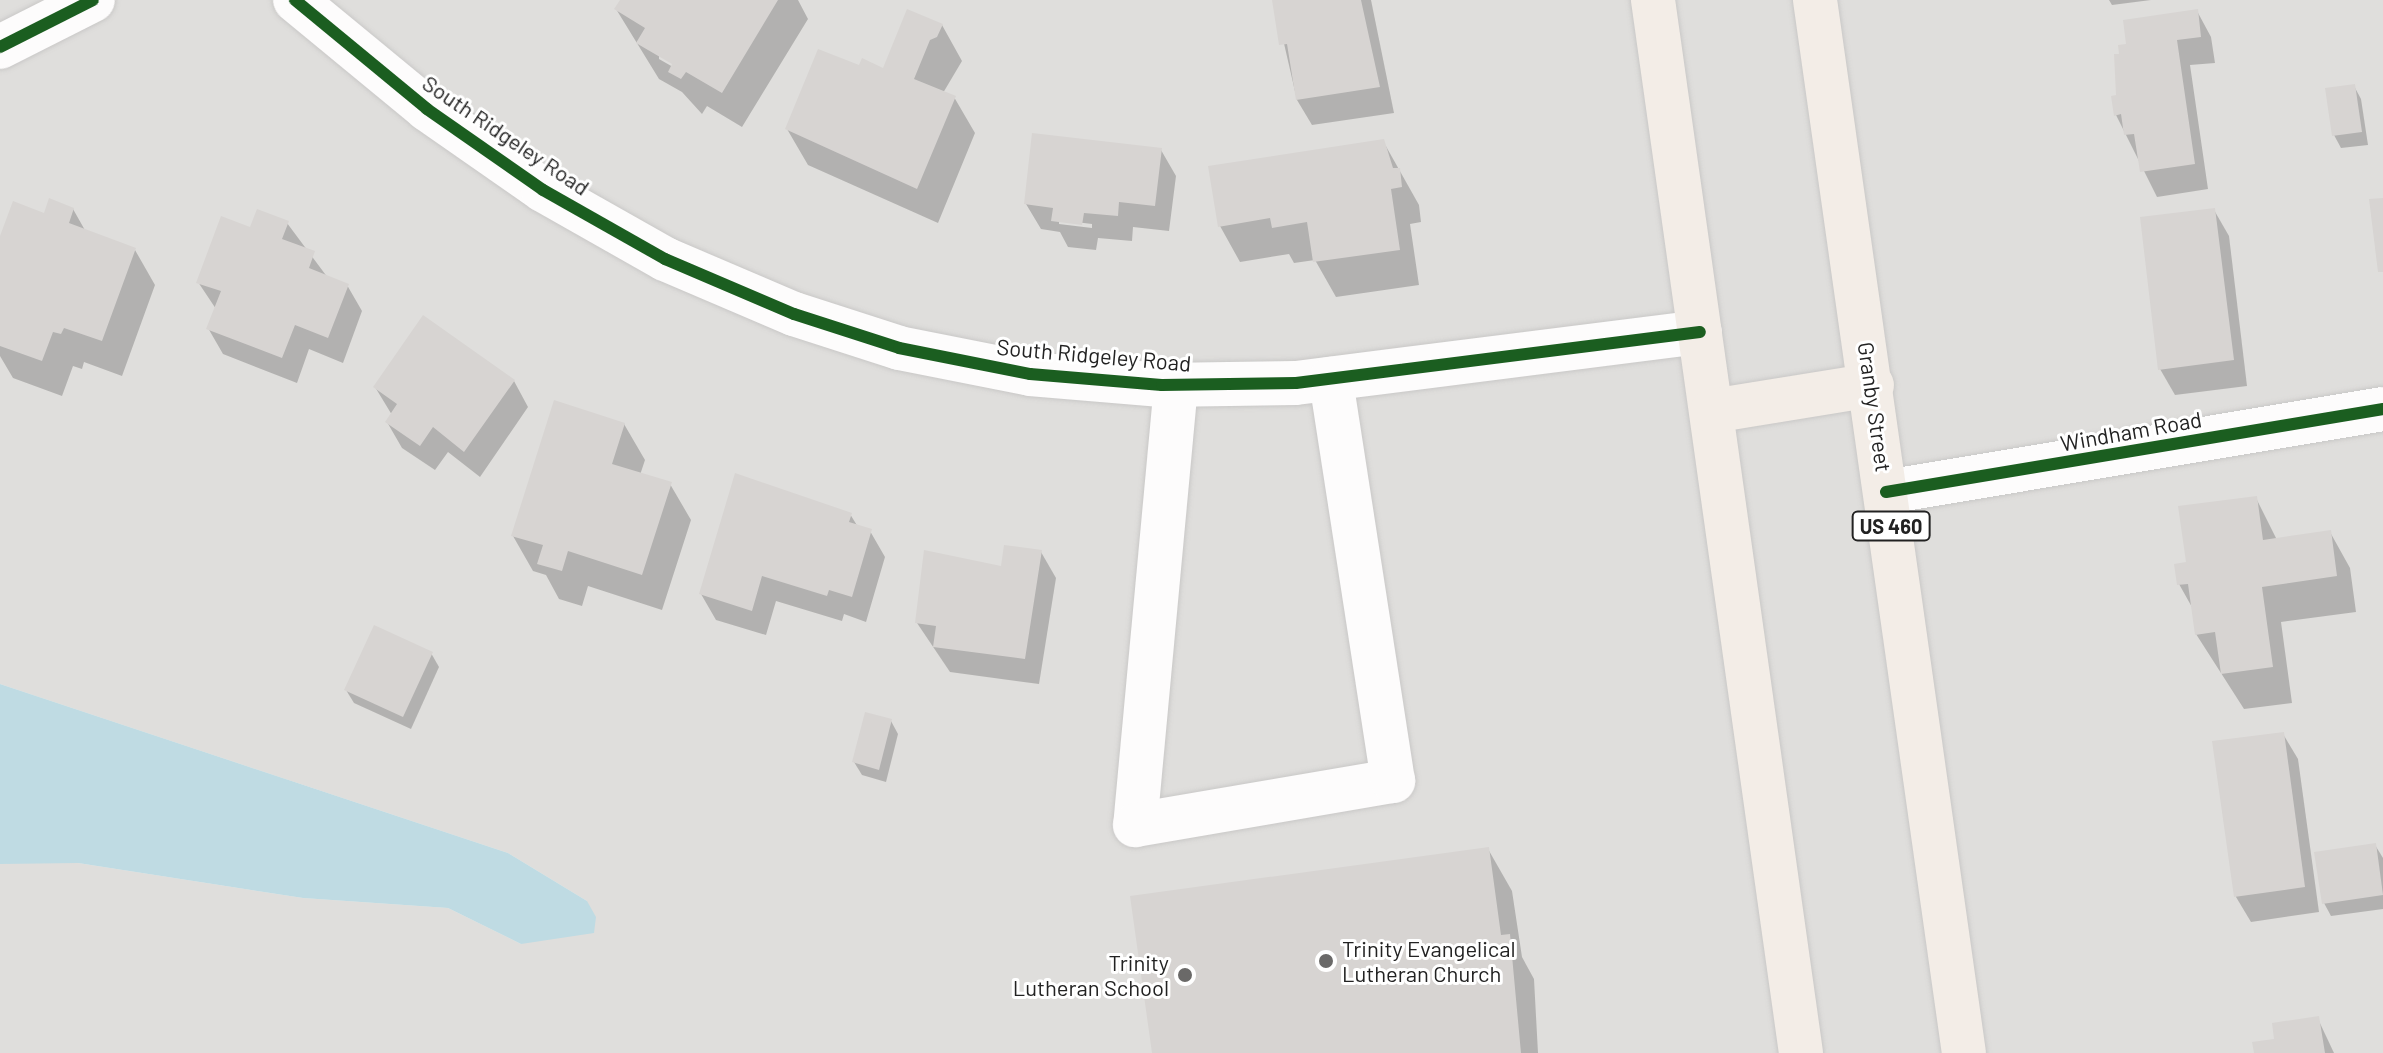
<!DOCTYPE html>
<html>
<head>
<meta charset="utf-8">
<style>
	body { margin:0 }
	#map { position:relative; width:2383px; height:1053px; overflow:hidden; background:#f0eeeb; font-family:Barlow,sans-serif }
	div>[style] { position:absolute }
	.residential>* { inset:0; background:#dfdedc }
	.water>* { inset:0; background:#bfdbe3 }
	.shadow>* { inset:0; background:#0003 }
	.building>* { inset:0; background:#d7d4d2 }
	.roads { filter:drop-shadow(0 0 2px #c9c8c7) drop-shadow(0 0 2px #c9c8c7) }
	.minor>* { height:44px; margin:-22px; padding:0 22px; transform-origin:22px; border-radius:22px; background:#fdfcfc }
	.major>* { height:44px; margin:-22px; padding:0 22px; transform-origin:22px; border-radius:22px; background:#f3ede7 }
	.cycleway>* { height:12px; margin:-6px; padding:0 6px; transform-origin:6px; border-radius:6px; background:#1b5e20 }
	.dots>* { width:22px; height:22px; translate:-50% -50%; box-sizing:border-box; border:4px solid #fff; border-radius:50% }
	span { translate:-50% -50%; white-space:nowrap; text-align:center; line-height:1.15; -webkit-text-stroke:6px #fff; paint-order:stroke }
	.shield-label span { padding:2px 6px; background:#fff; border:2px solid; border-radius:6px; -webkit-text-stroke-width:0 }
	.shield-label { font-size:20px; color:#222; font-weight:700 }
	.street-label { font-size:22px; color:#222 }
	.poi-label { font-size:22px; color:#222 }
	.left { translate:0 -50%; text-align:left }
	.right { translate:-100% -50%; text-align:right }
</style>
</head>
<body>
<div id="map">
	<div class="residential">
		<i style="clip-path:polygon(0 0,2383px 0,2383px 1053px,0 1053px,0 864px,13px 860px,78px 863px,303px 898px,448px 908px,521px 944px,587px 901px,508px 853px,0 684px)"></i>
	</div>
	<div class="water">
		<i style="clip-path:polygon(0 684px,508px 853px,587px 901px,596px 917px,594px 933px,521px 944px,448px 908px,303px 898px,78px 863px,0 864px)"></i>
	</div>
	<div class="shadow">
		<i style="clip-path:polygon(evenodd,622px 0,798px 0,808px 19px,742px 127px,707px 106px,702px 114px,682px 92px,659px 79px,616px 9px,622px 0,659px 54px,682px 67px,680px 71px,659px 59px,659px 54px)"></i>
		<i style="clip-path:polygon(1274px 0,1371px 0,1394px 113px,1312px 125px,1297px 100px)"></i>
		<i style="clip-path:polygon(2109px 0,2151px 0,2112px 5px)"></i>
		<i style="clip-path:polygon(2197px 11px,2211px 37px,2215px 63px,2190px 65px,2208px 189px,2157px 197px,2116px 115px,2121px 56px,2128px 46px)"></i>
		<i style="clip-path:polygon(942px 25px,962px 61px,943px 93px,954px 97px,975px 133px,938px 223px,808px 165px,787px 129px,860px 67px,884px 70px)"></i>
		<i style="clip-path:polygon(2354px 86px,2361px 99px,2368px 145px,2341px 148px,2334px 135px)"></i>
		<i style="clip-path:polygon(1383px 141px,1419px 205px,1421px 222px,1410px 224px,1419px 285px,1336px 297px,1315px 260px,1294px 263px,1289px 254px,1240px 262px,1220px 226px)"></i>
		<i style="clip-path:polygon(evenodd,1161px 150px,1176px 176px,1169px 231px,1133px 227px,1132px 241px,1098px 238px,1096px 250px,1068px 247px,1060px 232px,1041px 229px,1026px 204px,1161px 150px,1059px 220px,1092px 224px,1092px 228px,1059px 224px,1059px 220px)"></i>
		<i style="clip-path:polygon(73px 209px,86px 232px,135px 250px,155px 285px,122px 376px,84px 362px,82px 369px,73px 366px,62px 396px,13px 378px,0 356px,0 242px,45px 215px)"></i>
		<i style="clip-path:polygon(2214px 210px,2229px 236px,2247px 386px,2175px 395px,2160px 369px)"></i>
		<i style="clip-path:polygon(287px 223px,328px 278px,347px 285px,362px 311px,343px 363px,309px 349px,297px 383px,223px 354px,208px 328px,216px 309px,198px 282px,251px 230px)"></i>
		<i style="clip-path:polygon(514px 381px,528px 407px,480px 477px,448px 452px,435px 470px,402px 448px,387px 422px,392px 415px,375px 387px)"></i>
		<i style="clip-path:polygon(624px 424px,645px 460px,640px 475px,670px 484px,691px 520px,662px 610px,588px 586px,582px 606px,559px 599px,546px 575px,533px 571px,513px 536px)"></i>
		<i style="clip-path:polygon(2256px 498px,2277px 540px,2330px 532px,2350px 568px,2356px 612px,2281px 622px,2292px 703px,2244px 709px,2196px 634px,2193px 609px,2179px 584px,2188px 563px)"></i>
		<i style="clip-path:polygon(850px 514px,858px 527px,870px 531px,885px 557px,866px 622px,844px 614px,842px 621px,776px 601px,766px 635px,716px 620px,701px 594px)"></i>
		<i style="clip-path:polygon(1041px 552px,1056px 578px,1039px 684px,950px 672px,917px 623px,1003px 568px)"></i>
		<i style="clip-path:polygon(431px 653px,439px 667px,411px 729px,354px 703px,346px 690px)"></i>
		<i style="clip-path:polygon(891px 721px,898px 734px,886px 782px,862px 775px,854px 762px)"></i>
		<i style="clip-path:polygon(2283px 734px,2298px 759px,2319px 912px,2251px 922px,2236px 897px,2215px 743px)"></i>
		<i style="clip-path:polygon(2375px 845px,2383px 858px,2383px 909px,2331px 916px,2324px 903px)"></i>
		<i style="clip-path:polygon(1488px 849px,1512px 891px,1522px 957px,1534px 979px,1538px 1053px,1154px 1053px)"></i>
		<i style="clip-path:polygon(2318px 1019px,2334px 1053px,2256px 1053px)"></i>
	</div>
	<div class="building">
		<i style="clip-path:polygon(620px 0,778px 0,722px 93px,686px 72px,681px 79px,668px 72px,672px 64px,636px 43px,645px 28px,614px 9px)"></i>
		<i style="clip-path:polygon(1272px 0,1361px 0,1380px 87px,1296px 100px,1287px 44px,1279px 45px)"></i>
		<i style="clip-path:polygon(907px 9px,943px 24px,937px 37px,930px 40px,914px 79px,956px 96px,917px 189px,785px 129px,818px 49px,859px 65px,862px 58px,883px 68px)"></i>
		<i style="clip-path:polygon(2198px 9px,2201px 37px,2177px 40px,2195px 164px,2140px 172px,2134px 134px,2124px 135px,2121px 114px,2114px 116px,2111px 96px,2116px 95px,2114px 54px,2119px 54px,2118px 45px,2126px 44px,2123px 20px)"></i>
		<i style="clip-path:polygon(2355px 84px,2362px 132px,2332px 136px,2325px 88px)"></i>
		<i style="clip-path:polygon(1032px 133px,1162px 148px,1155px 206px,1119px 202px,1118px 216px,1084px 213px,1082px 225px,1051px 221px,1053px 208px,1024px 204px)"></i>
		<i style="clip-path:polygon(1384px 139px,1393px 168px,1400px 168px,1402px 187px,1391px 189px,1400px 250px,1313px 262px,1307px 222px,1272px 228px,1270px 218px,1218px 227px,1208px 166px)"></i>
		<i style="clip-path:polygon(49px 198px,74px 208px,69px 223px,136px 248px,102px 341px,64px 328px,61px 334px,53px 332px,42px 361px,0 346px,0 236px,13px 201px,44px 213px)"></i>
		<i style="clip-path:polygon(2383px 198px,2383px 272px,2378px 272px,2369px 199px)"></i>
		<i style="clip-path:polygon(2215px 208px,2234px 360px,2158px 370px,2140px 217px)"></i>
		<i style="clip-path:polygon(257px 209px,289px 221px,282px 239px,315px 251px,309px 268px,349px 284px,328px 338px,295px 325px,282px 358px,206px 329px,221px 291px,196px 283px,221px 216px,250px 227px)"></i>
		<i style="clip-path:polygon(423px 315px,515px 380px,464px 452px,433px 427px,420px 446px,385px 422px,397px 404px,373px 387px)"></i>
		<i style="clip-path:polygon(554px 400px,625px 423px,612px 464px,672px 482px,642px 575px,568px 551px,562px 571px,537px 564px,543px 545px,511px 536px)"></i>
		<i style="clip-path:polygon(735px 473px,852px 513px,849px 522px,872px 529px,852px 597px,829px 590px,827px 596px,762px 576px,752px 611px,699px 594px)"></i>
		<i style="clip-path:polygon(2257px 496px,2263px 540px,2331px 530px,2337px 576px,2262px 587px,2273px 667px,2221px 674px,2215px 632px,2195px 635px,2188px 584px,2177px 585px,2174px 564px,2186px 562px,2178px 506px)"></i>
		<i style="clip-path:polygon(1004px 545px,1042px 550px,1025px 659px,933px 647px,936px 626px,915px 623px,924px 550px,1001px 566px)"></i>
		<i style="clip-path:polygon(374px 625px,433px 652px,403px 717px,344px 690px)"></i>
		<i style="clip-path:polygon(865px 712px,892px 719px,879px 770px,852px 762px)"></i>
		<i style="clip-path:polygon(2284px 732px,2305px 887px,2234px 897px,2212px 741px)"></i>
		<i style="clip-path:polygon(2376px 843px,2383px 895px,2322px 904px,2314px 852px)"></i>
		<i style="clip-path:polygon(1489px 847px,1501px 935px,1510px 934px,1521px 1053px,1152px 1053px,1130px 896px)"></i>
		<i style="clip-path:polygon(2319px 1016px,2325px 1053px,2254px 1053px,2252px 1042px,2274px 1039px,2272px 1023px)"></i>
	</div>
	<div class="roads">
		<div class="minor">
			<i style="left:295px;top:0;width:171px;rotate:39.5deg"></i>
			<i style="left:427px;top:109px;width:141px;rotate:34.9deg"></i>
			<i style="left:543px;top:190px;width:140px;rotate:29.5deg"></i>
			<i style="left:665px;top:259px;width:140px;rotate:23.1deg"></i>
			<i style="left:794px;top:314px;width:110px;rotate:17.9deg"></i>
			<i style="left:899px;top:348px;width:134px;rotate:11.2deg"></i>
			<i style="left:1030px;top:374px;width:132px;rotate:4.8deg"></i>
			<i style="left:1162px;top:385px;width:134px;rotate:-0.9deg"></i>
			<i style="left:1296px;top:383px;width:407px;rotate:-7.2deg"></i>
			<i style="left:0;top:47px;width:104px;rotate:-26.8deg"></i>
			<i style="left:1176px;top:385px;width:442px;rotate:95.3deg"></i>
			<i style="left:1135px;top:825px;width:262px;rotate:-9.7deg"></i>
			<i style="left:1393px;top:781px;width:407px;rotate:-98.8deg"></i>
			<i style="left:1886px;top:492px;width:504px;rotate:-9.48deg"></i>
		</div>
		<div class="major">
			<i style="left:1653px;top:0;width:1063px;rotate:82deg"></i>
			<i style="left:1815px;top:0;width:1063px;rotate:81.95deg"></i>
			<i style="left:1712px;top:411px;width:162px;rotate:-9.2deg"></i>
		</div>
	</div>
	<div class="cycleway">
		<i style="left:295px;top:0;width:171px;rotate:39.5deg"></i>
		<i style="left:427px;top:109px;width:141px;rotate:34.9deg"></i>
		<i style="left:543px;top:190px;width:140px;rotate:29.5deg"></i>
		<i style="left:665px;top:259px;width:140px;rotate:23.1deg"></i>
		<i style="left:794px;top:314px;width:110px;rotate:17.9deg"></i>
		<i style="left:899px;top:348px;width:134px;rotate:11.2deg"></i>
		<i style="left:1030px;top:374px;width:132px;rotate:4.8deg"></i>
		<i style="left:1162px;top:385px;width:134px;rotate:-0.9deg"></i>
		<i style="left:1296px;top:383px;width:407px;rotate:-7.2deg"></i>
		<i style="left:0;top:47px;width:104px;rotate:-26.8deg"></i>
		<i style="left:1886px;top:492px;width:504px;rotate:-9.48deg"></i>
	</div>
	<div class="dots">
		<i style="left:1326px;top:961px;background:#6a6968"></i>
		<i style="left:1185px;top:975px;background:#6a6968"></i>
	</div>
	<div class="shield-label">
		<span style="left:1891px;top:526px">US 460</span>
	</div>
	<div class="street-label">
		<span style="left:506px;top:135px;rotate:34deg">South Ridgeley Road</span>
		<span style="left:1094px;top:355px;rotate:5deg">South Ridgeley Road</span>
		<span style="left:1875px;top:407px;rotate:82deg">Granby Street</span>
		<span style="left:2131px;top:431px;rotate:-10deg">Windham Road</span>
	</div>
	<div class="poi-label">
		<span class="left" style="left:1342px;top:961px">Trinity Evangelical<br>Lutheran Church</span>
		<span class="right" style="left:1169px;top:975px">Trinity<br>Lutheran School</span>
	</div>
</div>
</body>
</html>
